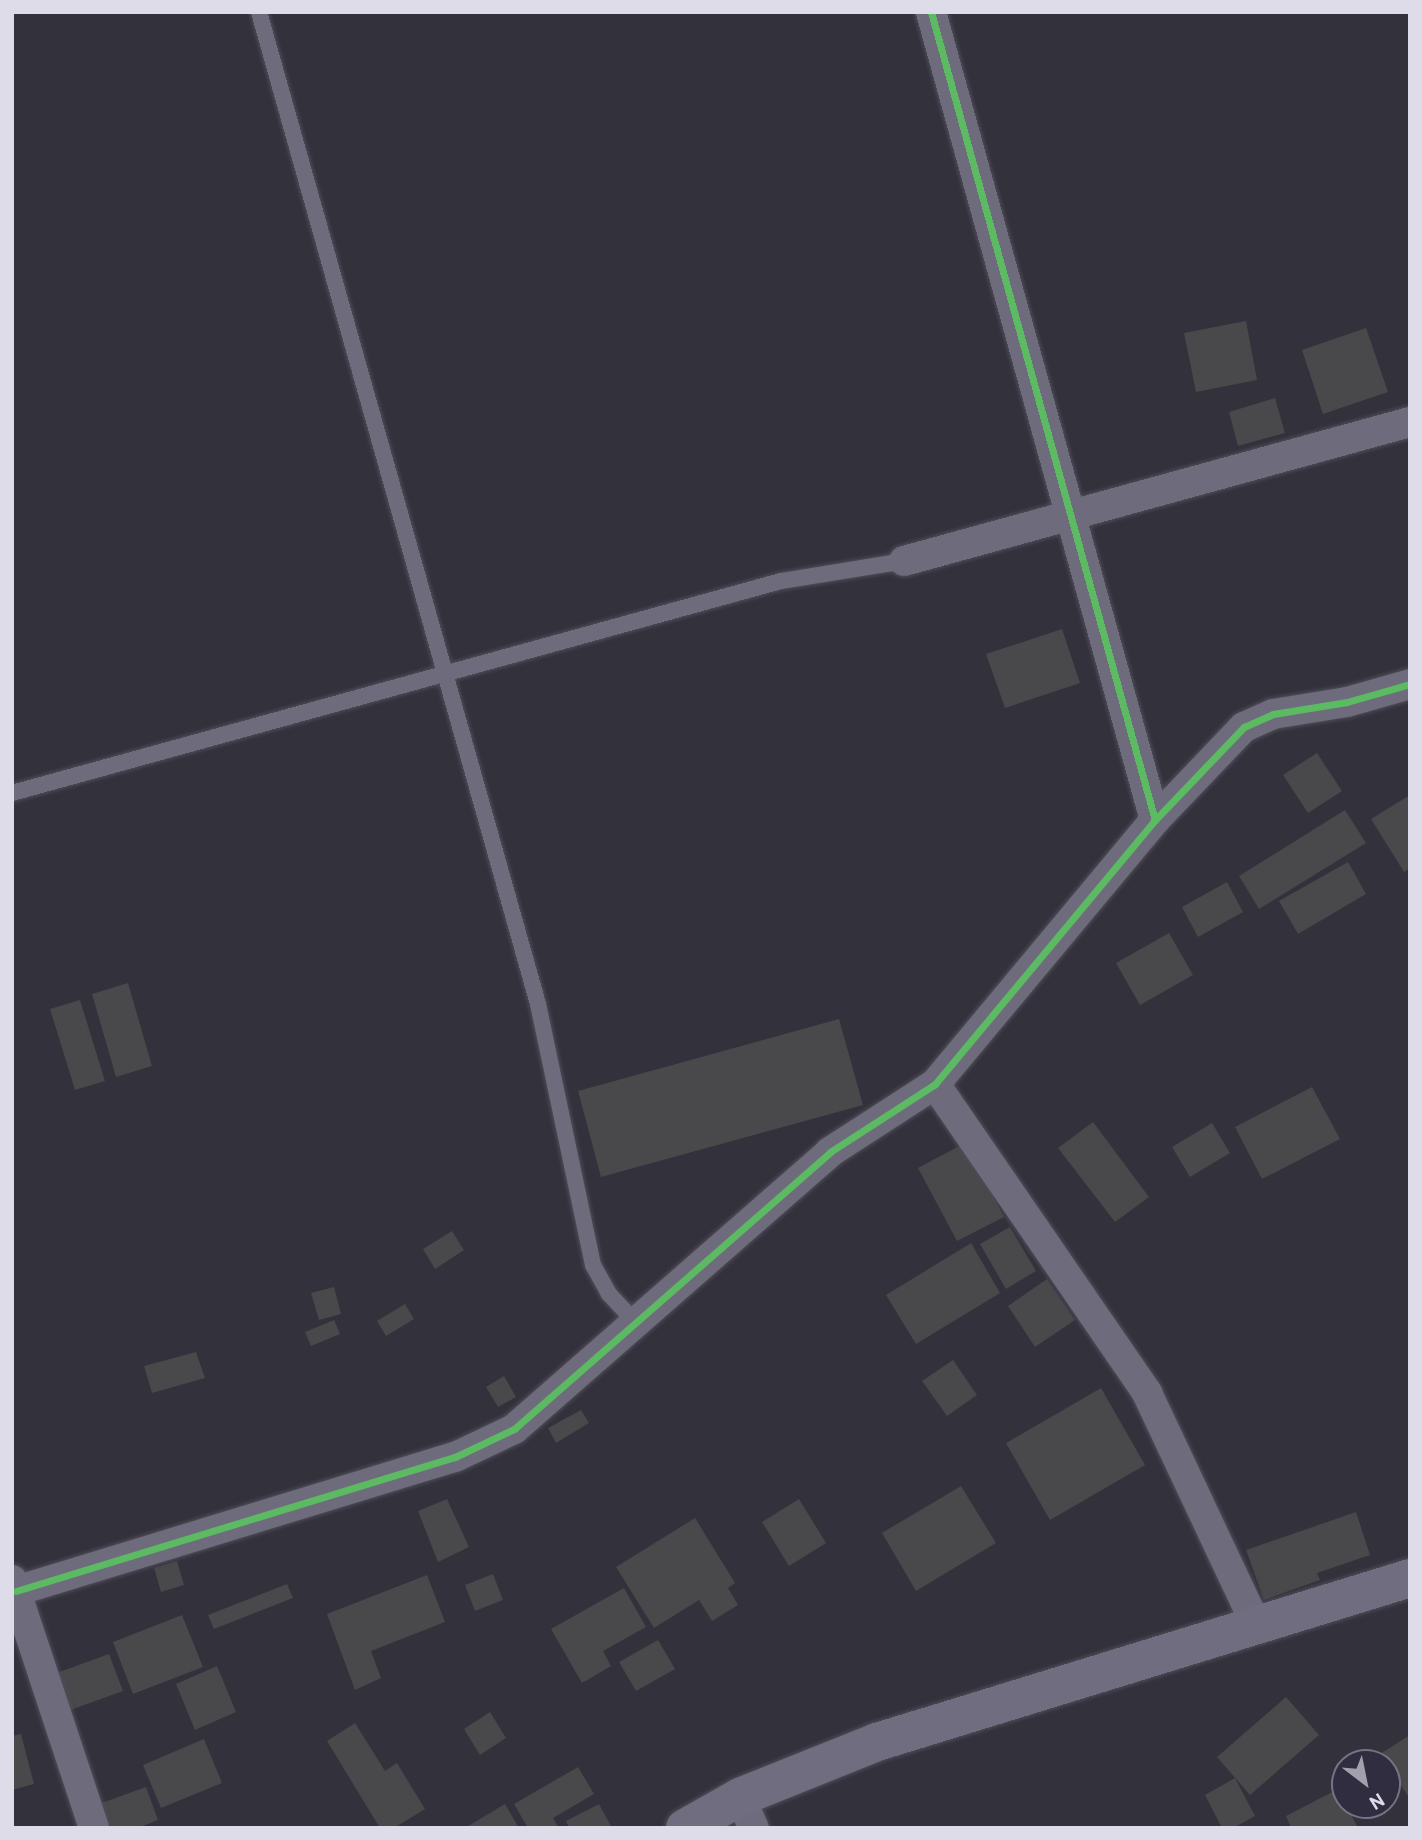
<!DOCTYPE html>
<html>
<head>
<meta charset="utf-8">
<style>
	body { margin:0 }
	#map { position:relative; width:1422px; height:1840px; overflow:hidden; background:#33313c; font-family:Overpass,sans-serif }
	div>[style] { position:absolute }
	.building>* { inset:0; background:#49484a }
	.roads { filter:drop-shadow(0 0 2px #4f4d57) drop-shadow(0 0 2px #4f4d57) }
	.lane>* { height:16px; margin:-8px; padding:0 8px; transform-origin:8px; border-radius:8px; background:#6e6b7c }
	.street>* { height:30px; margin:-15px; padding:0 15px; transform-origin:15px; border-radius:15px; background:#6e6b7c }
	.secondary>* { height:38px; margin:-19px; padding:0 19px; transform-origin:19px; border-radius:19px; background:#706d80 }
	.cycleway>* { height:7px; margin:-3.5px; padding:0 3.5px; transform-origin:3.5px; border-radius:3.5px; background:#5cba63 }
	span { translate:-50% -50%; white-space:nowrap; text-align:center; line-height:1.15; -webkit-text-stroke:5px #302d40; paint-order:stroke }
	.frame { position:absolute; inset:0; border:14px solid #dedce9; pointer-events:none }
	.north { position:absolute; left:1331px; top:1749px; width:70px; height:70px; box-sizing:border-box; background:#302d40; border:2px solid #767384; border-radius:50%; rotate:148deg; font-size:19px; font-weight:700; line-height:28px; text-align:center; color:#dedce9 }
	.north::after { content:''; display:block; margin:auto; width:24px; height:32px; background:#a2a0ac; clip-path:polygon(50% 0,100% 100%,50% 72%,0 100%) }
</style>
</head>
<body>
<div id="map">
	<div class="building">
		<i style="clip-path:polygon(1246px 321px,1257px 380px,1196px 392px,1184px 333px)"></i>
		<i style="clip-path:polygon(1366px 328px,1388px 392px,1323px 414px,1302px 350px)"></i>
		<i style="clip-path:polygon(1275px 398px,1285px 433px,1238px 446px,1229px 412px)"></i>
		<i style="clip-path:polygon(1062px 629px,1080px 683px,1005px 708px,986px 654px)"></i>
		<i style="clip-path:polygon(1317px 753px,1342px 791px,1308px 813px,1283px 775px)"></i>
		<i style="clip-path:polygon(1410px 795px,1410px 868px,1404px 872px,1371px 819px)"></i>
		<i style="clip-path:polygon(1345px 810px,1366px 843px,1259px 909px,1239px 876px)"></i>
		<i style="clip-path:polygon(1348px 862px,1366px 894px,1298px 934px,1279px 901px)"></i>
		<i style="clip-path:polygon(1227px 882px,1243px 912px,1198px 937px,1182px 907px)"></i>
		<i style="clip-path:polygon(1169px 933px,1193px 975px,1140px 1005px,1116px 963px)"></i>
		<i style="clip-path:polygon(128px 983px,152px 1066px,116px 1077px,92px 994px)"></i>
		<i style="clip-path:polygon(80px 1000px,105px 1081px,75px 1090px,50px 1009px)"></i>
		<i style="clip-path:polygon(839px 1019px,863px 1105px,601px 1177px,578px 1091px)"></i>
		<i style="clip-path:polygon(1312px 1087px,1340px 1139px,1262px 1179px,1235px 1127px)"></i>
		<i style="clip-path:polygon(1093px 1122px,1149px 1197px,1115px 1222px,1058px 1148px)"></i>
		<i style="clip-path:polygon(1212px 1123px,1230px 1153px,1190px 1177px,1172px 1147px)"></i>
		<i style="clip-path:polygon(965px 1143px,1004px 1217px,957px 1241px,918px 1168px)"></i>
		<i style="clip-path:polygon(1010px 1227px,1036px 1271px,1006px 1289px,980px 1244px)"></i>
		<i style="clip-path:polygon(452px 1231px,464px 1250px,435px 1269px,423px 1249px)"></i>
		<i style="clip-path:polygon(971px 1243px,1000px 1293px,916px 1344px,886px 1295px)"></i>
		<i style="clip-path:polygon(1047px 1279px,1075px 1320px,1035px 1347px,1008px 1306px)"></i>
		<i style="clip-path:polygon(334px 1287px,341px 1314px,319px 1320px,311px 1293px)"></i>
		<i style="clip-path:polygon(405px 1304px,414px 1319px,386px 1336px,377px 1321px)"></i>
		<i style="clip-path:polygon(334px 1320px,340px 1334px,311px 1346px,305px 1332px)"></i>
		<i style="clip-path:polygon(196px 1352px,205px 1378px,152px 1393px,144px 1366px)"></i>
		<i style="clip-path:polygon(953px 1360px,977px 1395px,947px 1416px,922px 1381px)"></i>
		<i style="clip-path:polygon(504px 1376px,516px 1397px,498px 1407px,486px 1387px)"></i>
		<i style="clip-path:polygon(1101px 1388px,1145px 1465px,1050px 1520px,1006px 1443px)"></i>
		<i style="clip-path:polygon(581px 1410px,589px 1423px,556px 1443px,548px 1428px)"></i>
		<i style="clip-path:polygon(961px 1486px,996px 1543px,916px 1591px,882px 1533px)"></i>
		<i style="clip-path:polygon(447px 1499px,469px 1547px,438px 1562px,418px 1511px)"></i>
		<i style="clip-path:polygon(799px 1499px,826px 1543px,789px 1566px,762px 1522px)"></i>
		<i style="clip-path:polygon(1356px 1512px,1370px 1555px,1317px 1573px,1320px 1580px,1264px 1600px,1246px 1550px)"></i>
		<i style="clip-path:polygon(695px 1518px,735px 1583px,728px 1588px,738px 1605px,712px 1621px,699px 1600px,654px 1628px,616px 1567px)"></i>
		<i style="clip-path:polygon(177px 1561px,184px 1585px,161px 1592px,154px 1568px)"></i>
		<i style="clip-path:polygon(493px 1574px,503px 1600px,475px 1611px,465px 1585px)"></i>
		<i style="clip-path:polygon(427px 1575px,445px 1622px,371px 1651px,381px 1678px,355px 1690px,327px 1614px)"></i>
		<i style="clip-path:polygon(287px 1584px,293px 1598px,214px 1629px,208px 1615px)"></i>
		<i style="clip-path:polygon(624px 1588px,646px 1627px,603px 1651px,611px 1666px,582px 1683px,551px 1629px)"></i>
		<i style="clip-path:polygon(182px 1615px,203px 1667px,133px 1694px,113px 1642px)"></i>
		<i style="clip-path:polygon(658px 1640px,675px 1669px,636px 1691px,619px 1662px)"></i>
		<i style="clip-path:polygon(109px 1654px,123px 1691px,65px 1712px,51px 1675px)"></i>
		<i style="clip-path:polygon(217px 1666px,236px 1712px,195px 1730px,176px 1684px)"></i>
		<i style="clip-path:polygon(1286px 1697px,1319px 1735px,1250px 1795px,1217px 1757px)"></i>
		<i style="clip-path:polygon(490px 1712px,506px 1738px,480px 1755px,464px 1729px)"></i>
		<i style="clip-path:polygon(355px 1723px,385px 1771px,397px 1763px,425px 1809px,394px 1828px,380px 1828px,327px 1741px)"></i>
		<i style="clip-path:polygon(21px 1734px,34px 1784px,12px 1790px,12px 1736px)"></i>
		<i style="clip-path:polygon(1410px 1735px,1410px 1799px,1380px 1754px)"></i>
		<i style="clip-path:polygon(204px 1739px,222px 1783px,161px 1808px,143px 1765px)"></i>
		<i style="clip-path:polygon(578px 1767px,594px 1794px,553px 1818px,559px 1828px,528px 1828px,514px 1804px)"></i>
		<i style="clip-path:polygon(1235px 1778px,1255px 1816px,1233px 1828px,1222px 1828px,1205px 1795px)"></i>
		<i style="clip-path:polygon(146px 1787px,158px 1820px,138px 1828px,105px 1828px,96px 1805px)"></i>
		<i style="clip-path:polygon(1338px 1789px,1358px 1828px,1291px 1828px,1286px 1816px)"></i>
		<i style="clip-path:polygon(505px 1804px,519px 1828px,465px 1828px)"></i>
		<i style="clip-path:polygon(599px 1804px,612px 1828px,569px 1828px,566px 1821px)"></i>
	</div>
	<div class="roads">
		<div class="lane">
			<i style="left:259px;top:12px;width:1030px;rotate:74.29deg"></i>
			<i style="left:538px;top:1004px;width:267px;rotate:78.1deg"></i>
			<i style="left:593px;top:1265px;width:33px;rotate:61deg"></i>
			<i style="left:609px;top:1294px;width:42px;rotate:46.9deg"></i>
			<i style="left:12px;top:793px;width:798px;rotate:-15.41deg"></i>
			<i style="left:781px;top:581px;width:125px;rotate:-9.2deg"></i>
		</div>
		<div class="street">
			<i style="left:931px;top:12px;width:838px;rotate:74.51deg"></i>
			<i style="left:904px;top:561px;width:525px;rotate:-15.36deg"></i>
			<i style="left:935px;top:1084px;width:375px;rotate:55.5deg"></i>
			<i style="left:1147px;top:1393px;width:256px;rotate:64.8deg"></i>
			<i style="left:12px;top:1580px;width:261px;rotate:71.7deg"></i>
			<i style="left:16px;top:1591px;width:459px;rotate:-17deg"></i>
			<i style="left:455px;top:1457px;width:65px;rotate:-25.4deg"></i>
			<i style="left:514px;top:1429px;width:420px;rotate:-41.2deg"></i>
			<i style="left:830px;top:1152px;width:125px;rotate:-32.9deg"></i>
			<i style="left:935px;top:1084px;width:344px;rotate:-50.2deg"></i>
			<i style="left:1155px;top:820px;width:129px;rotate:-46.3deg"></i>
			<i style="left:1244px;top:727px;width:32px;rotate:-24deg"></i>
			<i style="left:1273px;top:714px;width:75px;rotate:-9.2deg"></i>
			<i style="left:1347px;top:702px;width:66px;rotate:-15.9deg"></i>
			<i style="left:740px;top:1797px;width:34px;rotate:66deg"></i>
		</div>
		<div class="secondary">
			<i style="left:685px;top:1828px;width:63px;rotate:-29.4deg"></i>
			<i style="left:740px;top:1797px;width:148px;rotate:-21.9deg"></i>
			<i style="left:877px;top:1742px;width:558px;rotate:-17.1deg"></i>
		</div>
	</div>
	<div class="cycleway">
		<i style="left:931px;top:12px;width:838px;rotate:74.51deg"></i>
		<i style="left:16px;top:1591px;width:459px;rotate:-17deg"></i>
		<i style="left:455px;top:1457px;width:65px;rotate:-25.4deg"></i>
		<i style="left:514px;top:1429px;width:420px;rotate:-41.2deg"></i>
		<i style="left:830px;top:1152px;width:125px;rotate:-32.9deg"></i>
		<i style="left:935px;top:1084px;width:344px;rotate:-50.2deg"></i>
		<i style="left:1155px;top:820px;width:129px;rotate:-46.3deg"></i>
		<i style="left:1244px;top:727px;width:32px;rotate:-24deg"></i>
		<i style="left:1273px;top:714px;width:75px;rotate:-9.2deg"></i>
		<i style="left:1347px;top:702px;width:66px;rotate:-15.9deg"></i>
	</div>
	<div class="frame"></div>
	<div class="north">N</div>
</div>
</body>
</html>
